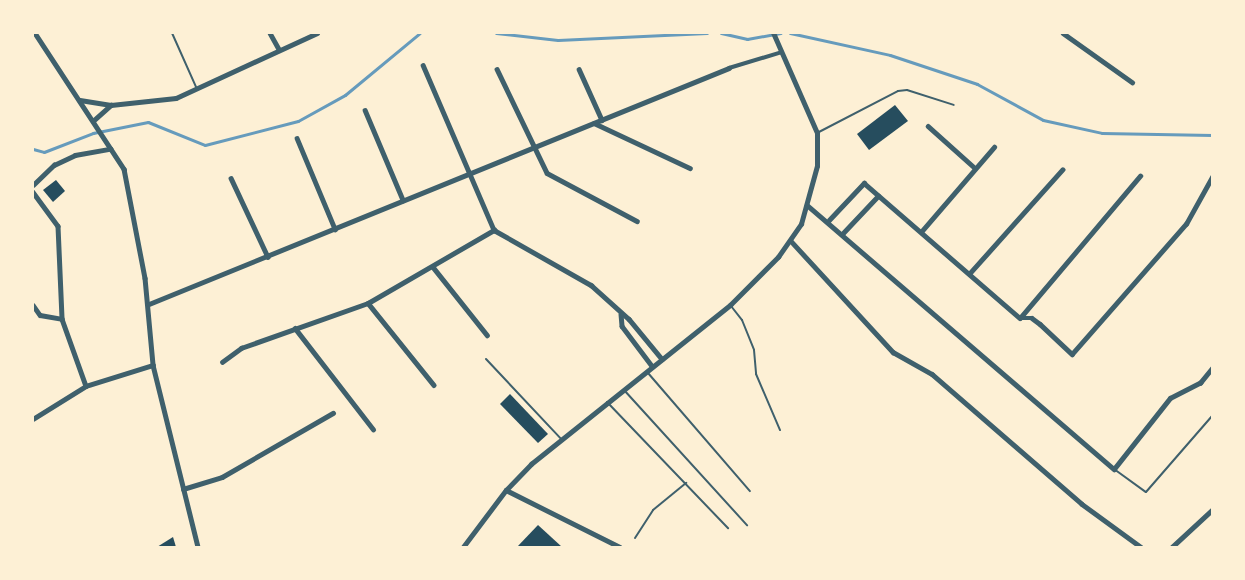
<!DOCTYPE html>
<html>
<head>
<meta charset="utf-8">
<style>
	body { margin:0 }
	#map { position:relative; width:1245px; height:580px; overflow:hidden; background:#fdf0d5; font-family:"Sofia Sans Condensed",sans-serif }
	div>[style] { position:absolute }
	.stream>* { height:3px; margin:-1.5px; padding:0 1.5px; transform-origin:1.5px; border-radius:1.5px; background:#669bbc }
	.building>* { inset:0; background:#264d5e }
	.service>* { height:2px; margin:-1px; padding:0 1px; transform-origin:1px; border-radius:1px; background:#3f606c }
	.pedestrian>* { height:4px; margin:-2px; padding:0 2px; transform-origin:2px; border-radius:2px; background:#3f606c }
	.minor>* { height:4.5px; margin:-2.25px; padding:0 2.25px; transform-origin:2.25px; border-radius:2.25px; background:#3f606c }
	span { translate:-50% -50%; white-space:nowrap; text-align:center; line-height:1.15; -webkit-text-stroke:4.5px #fdf0d5; paint-order:stroke }
	.frame { position:absolute; inset:0; border:34px solid #fdf0d5; pointer-events:none }
</style>
</head>
<body>
<div id="map">
	<div class="stream">
		<i style="left:496px;top:33px;width:62px;rotate:6.4deg"></i>
		<i style="left:558px;top:40px;width:149px;rotate:-2.7deg"></i>
		<i style="left:721px;top:33px;width:27px;rotate:13deg"></i>
		<i style="left:747px;top:39px;width:34px;rotate:-10deg"></i>
		<i style="left:790px;top:33px;width:102px;rotate:12.4deg"></i>
		<i style="left:890px;top:55px;width:92px;rotate:18.4deg"></i>
		<i style="left:977px;top:84px;width:75px;rotate:28.6deg"></i>
		<i style="left:1043px;top:120px;width:60px;rotate:12.4deg"></i>
		<i style="left:1102px;top:133px;width:110px;rotate:1deg"></i>
		<i style="left:33px;top:149px;width:11px;rotate:15deg"></i>
		<i style="left:44px;top:152px;width:53px;rotate:-21.2deg"></i>
		<i style="left:93px;top:133px;width:56px;rotate:-11.3deg"></i>
		<i style="left:148px;top:122px;width:61px;rotate:22deg"></i>
		<i style="left:205px;top:145px;width:96px;rotate:-14.5deg"></i>
		<i style="left:298px;top:121px;width:54px;rotate:-29deg"></i>
		<i style="left:345px;top:95px;width:97px;rotate:-39.6deg"></i>
	</div>
	<div class="building">
		<i style="clip-path:polygon(895px 105px,908px 121px,869px 150px,857px 134px)"></i>
		<i style="clip-path:polygon(56px 180px,65px 191px,53px 202px,43px 190px)"></i>
		<i style="clip-path:polygon(510px 394px,548px 434px,538px 443px,500px 404px)"></i>
		<i style="clip-path:polygon(538px 525px,562px 547px,517px 547px)"></i>
		<i style="clip-path:polygon(173px 537px,176px 547px,157px 547px)"></i>
	</div>
	<div class="service">
		<i style="left:172px;top:33px;width:59px;rotate:66deg"></i>
		<i style="left:817px;top:133px;width:91px;rotate:-27.4deg"></i>
		<i style="left:898px;top:91px;width:9px;rotate:-6deg"></i>
		<i style="left:907px;top:90px;width:49px;rotate:17.7deg"></i>
		<i style="left:731px;top:306px;width:18px;rotate:52deg"></i>
		<i style="left:742px;top:320px;width:32px;rotate:68deg"></i>
		<i style="left:754px;top:350px;width:24px;rotate:85deg"></i>
		<i style="left:756px;top:374px;width:61px;rotate:66.8deg"></i>
		<i style="left:486px;top:359px;width:110px;rotate:46.8deg"></i>
		<i style="left:648px;top:373px;width:156px;rotate:49.2deg"></i>
		<i style="left:624px;top:390px;width:183px;rotate:47.7deg"></i>
		<i style="left:607px;top:402px;width:175px;rotate:46.2deg"></i>
		<i style="left:1114px;top:469px;width:39px;rotate:36deg"></i>
		<i style="left:1146px;top:492px;width:101px;rotate:-49deg"></i>
		<i style="left:635px;top:538px;width:33px;rotate:-57deg"></i>
		<i style="left:653px;top:510px;width:43px;rotate:-39.3deg"></i>
	</div>
	<div class="pedestrian">
		<i style="left:729px;top:68px;width:55px;rotate:-16.8deg"></i>
	</div>
	<div class="minor">
		<i style="left:35px;top:33px;width:163px;rotate:56.8deg"></i>
		<i style="left:124px;top:169px;width:111px;rotate:79.1deg"></i>
		<i style="left:145px;top:278px;width:87px;rotate:84.7deg"></i>
		<i style="left:153px;top:365px;width:187px;rotate:76.1deg"></i>
		<i style="left:270px;top:33px;width:18px;rotate:61deg"></i>
		<i style="left:1063px;top:33px;width:85px;rotate:35.4deg"></i>
		<i style="left:423px;top:65px;width:180px;rotate:66.7deg"></i>
		<i style="left:494px;top:230px;width:112px;rotate:29.6deg"></i>
		<i style="left:591px;top:285px;width:51px;rotate:41.8deg"></i>
		<i style="left:629px;top:319px;width:52px;rotate:50.5deg"></i>
		<i style="left:497px;top:69px;width:115px;rotate:64.3deg"></i>
		<i style="left:547px;top:173px;width:102px;rotate:28.1deg"></i>
		<i style="left:579px;top:69px;width:56px;rotate:65.7deg"></i>
		<i style="left:80px;top:100px;width:31px;rotate:9deg"></i>
		<i style="left:111px;top:105px;width:65px;rotate:-6.1deg"></i>
		<i style="left:176px;top:98px;width:155px;rotate:-24.7deg"></i>
		<i style="left:365px;top:110px;width:98px;rotate:67.1deg"></i>
		<i style="left:93px;top:121px;width:24px;rotate:-42deg"></i>
		<i style="left:594px;top:123px;width:106px;rotate:25.1deg"></i>
		<i style="left:928px;top:126px;width:63px;rotate:41.8deg"></i>
		<i style="left:297px;top:138px;width:99px;rotate:67.3deg"></i>
		<i style="left:231px;top:178px;width:87px;rotate:64.9deg"></i>
		<i style="left:33px;top:185px;width:29px;rotate:-44deg"></i>
		<i style="left:54px;top:165px;width:23px;rotate:-25deg"></i>
		<i style="left:75px;top:155px;width:36px;rotate:-10deg"></i>
		<i style="left:33px;top:192px;width:42px;rotate:53.7deg"></i>
		<i style="left:58px;top:226px;width:93px;rotate:87.5deg"></i>
		<i style="left:62px;top:319px;width:71px;rotate:70.3deg"></i>
		<i style="left:807px;top:205px;width:405px;rotate:40.7deg"></i>
		<i style="left:1114px;top:469px;width:90px;rotate:-51.7deg"></i>
		<i style="left:1170px;top:398px;width:34px;rotate:-27deg"></i>
		<i style="left:1200px;top:383px;width:19px;rotate:-51deg"></i>
		<i style="left:829px;top:220px;width:51px;rotate:-46.6deg"></i>
		<i style="left:864px;top:183px;width:206px;rotate:40.9deg"></i>
		<i style="left:1020px;top:318px;width:12px"></i>
		<i style="left:1032px;top:318px;width:10px;rotate:37deg"></i>
		<i style="left:1040px;top:324px;width:44px;rotate:43.2deg"></i>
		<i style="left:1072px;top:354px;width:173px;rotate:-48.8deg"></i>
		<i style="left:1186px;top:224px;width:54px;rotate:-61deg"></i>
		<i style="left:921px;top:232px;width:112px;rotate:-49.3deg"></i>
		<i style="left:843px;top:233px;width:51px;rotate:-46.6deg"></i>
		<i style="left:791px;top:241px;width:151px;rotate:47.4deg"></i>
		<i style="left:893px;top:352px;width:45px;rotate:29.4deg"></i>
		<i style="left:932px;top:374px;width:198px;rotate:40.9deg"></i>
		<i style="left:1082px;top:504px;width:73px;rotate:36.1deg"></i>
		<i style="left:433px;top:267px;width:87px;rotate:51.5deg"></i>
		<i style="left:969px;top:274px;width:140px;rotate:-48.2deg"></i>
		<i style="left:368px;top:303px;width:105px;rotate:51.2deg"></i>
		<i style="left:149px;top:304px;width:626px;rotate:-22.14deg"></i>
		<i style="left:33px;top:305px;width:12px;rotate:55deg"></i>
		<i style="left:40px;top:315px;width:22px;rotate:10deg"></i>
		<i style="left:621px;top:314px;width:12px;rotate:85deg"></i>
		<i style="left:622px;top:326px;width:50px;rotate:53.1deg"></i>
		<i style="left:1020px;top:318px;width:186px;rotate:-49.8deg"></i>
		<i style="left:295px;top:328px;width:128px;rotate:52.3deg"></i>
		<i style="left:222px;top:362px;width:24px;rotate:-36deg"></i>
		<i style="left:241px;top:348px;width:135px;rotate:-19.5deg"></i>
		<i style="left:368px;top:303px;width:146px;rotate:-30.1deg"></i>
		<i style="left:33px;top:419px;width:62px;rotate:-31.9deg"></i>
		<i style="left:86px;top:386px;width:70px;rotate:-17.4deg"></i>
		<i style="left:183px;top:489px;width:41px;rotate:-17.1deg"></i>
		<i style="left:222px;top:477px;width:128px;rotate:-30deg"></i>
		<i style="left:506px;top:490px;width:127px;rotate:26.6deg"></i>
		<i style="left:463px;top:547px;width:71px;rotate:-53deg"></i>
		<i style="left:506px;top:490px;width:36px;rotate:-46deg"></i>
		<i style="left:531px;top:464px;width:255px;rotate:-38.6deg"></i>
		<i style="left:730px;top:305px;width:68px;rotate:-45deg"></i>
		<i style="left:778px;top:257px;width:40px;rotate:-55.1deg"></i>
		<i style="left:801px;top:224px;width:60px;rotate:-74.6deg"></i>
		<i style="left:817px;top:166px;width:33px;rotate:-90deg"></i>
		<i style="left:817px;top:133px;width:109px;rotate:-113.7deg"></i>
		<i style="left:1172px;top:547px;width:54px;rotate:-42.8deg"></i>
	</div>
	<div class="frame"></div>
</div>
</body>
</html>
